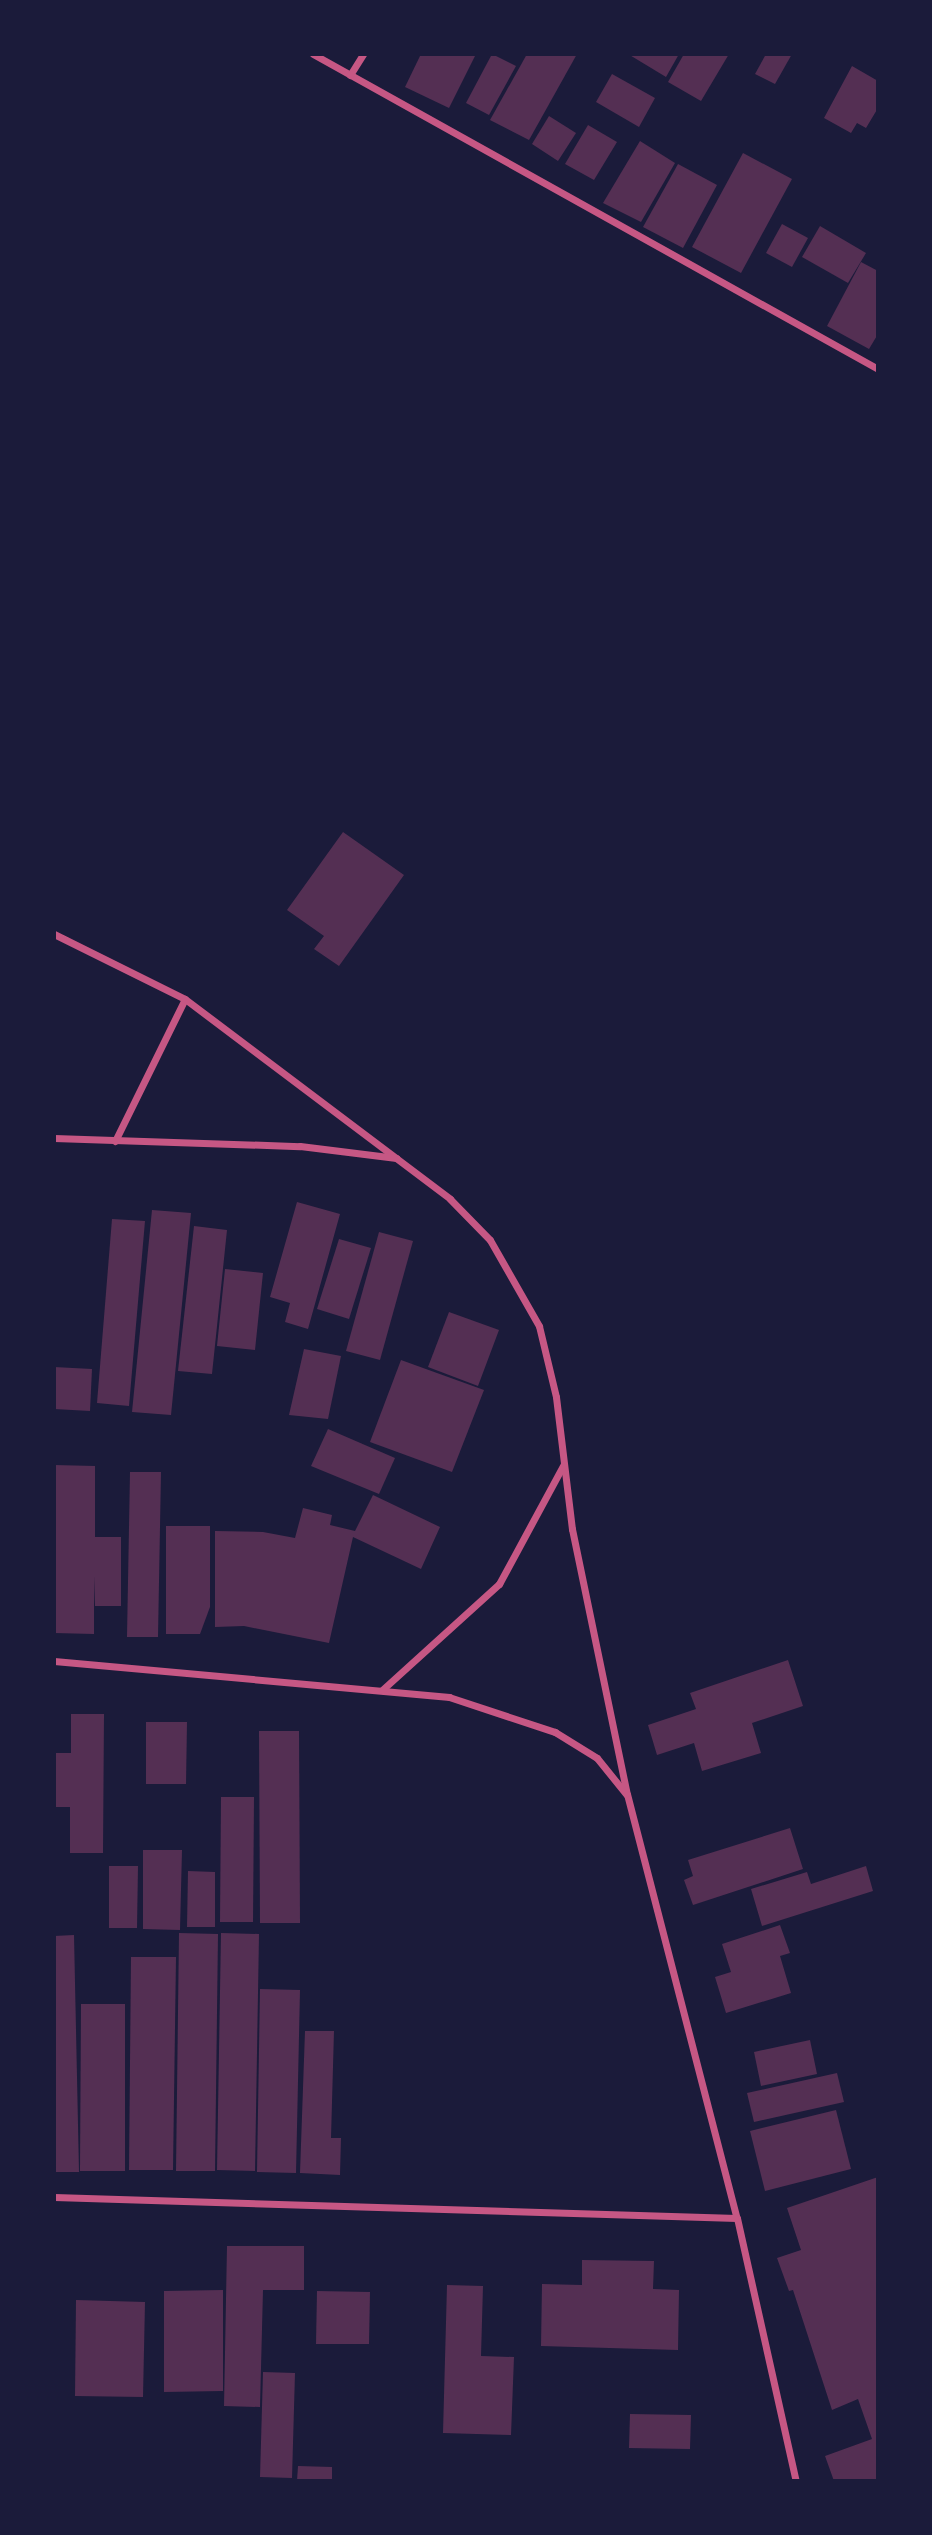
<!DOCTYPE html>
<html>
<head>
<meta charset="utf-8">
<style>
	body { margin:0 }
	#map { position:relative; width:932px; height:2535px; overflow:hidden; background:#1b1b3a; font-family:"Source Sans 3",sans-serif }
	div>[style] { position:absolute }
	.building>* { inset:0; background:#542f53 }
	.minor>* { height:7px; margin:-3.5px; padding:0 3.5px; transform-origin:3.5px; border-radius:3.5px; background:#c65784 }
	span { translate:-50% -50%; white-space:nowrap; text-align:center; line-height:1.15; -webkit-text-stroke:7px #1b1b3a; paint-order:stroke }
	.frame { position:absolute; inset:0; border:56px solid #1b1b3a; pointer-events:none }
</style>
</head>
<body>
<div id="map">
	<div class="building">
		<i style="clip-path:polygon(421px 54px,476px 54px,449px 108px,405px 87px)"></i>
		<i style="clip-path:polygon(492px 54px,516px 66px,489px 115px,466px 103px)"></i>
		<i style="clip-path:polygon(527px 54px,577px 54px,529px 140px,490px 120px)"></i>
		<i style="clip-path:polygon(628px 54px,679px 54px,666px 77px)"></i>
		<i style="clip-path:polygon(684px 54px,729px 54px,701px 101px,668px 82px)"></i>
		<i style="clip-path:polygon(766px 54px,792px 54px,775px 84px,755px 74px)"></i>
		<i style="clip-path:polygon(852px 66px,878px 81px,878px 108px,866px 128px,857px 123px,851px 133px,824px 118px)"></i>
		<i style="clip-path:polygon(612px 74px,655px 98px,639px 127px,596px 102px)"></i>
		<i style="clip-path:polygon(549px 116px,576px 133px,558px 161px,532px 144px)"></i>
		<i style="clip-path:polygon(588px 125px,617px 142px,594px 180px,565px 164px)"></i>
		<i style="clip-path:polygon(640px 141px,675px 163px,641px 222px,603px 203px)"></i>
		<i style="clip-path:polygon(743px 153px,792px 179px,741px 273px,692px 247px)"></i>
		<i style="clip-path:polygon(678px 164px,717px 185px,683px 248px,643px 227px)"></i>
		<i style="clip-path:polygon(782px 224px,808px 238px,792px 267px,766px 253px)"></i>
		<i style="clip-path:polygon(820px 226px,866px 253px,848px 283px,802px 257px)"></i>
		<i style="clip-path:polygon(861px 262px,878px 271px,878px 334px,869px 349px,827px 326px)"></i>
		<i style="clip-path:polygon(343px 832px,404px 875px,339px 966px,314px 949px,324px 936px,287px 910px)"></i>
		<i style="clip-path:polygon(297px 1202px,340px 1214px,308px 1329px,285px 1322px,290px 1303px,270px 1297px)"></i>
		<i style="clip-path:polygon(152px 1210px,191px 1213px,171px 1415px,132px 1412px)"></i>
		<i style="clip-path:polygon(112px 1219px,145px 1221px,129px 1406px,97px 1403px)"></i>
		<i style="clip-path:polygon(194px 1226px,227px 1230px,212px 1374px,178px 1371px)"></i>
		<i style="clip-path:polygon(379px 1232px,413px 1241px,380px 1360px,346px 1351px)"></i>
		<i style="clip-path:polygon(339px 1239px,371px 1248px,349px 1319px,317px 1309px)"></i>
		<i style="clip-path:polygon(225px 1269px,263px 1273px,255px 1350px,217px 1346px)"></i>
		<i style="clip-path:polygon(449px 1312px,499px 1330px,478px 1386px,428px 1367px)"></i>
		<i style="clip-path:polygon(304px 1349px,341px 1356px,328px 1419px,289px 1415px)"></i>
		<i style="clip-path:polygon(401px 1360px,484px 1390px,452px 1472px,370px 1442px)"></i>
		<i style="clip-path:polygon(54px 1367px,92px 1369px,90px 1411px,54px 1409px)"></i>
		<i style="clip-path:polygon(328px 1429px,395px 1458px,379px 1494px,311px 1466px)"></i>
		<i style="clip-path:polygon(54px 1465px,95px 1466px,95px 1537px,121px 1537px,121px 1606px,95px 1606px,94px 1576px,94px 1634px,54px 1633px)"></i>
		<i style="clip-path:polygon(130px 1472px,161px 1472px,158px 1637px,127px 1637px)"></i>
		<i style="clip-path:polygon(373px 1495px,440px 1527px,421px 1569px,353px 1537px,329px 1643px,244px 1626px,215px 1627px,215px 1531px,263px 1532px,295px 1538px,303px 1508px,332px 1515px,330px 1525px,355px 1531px)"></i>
		<i style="clip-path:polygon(166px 1526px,210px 1526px,210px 1607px,200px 1634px,166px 1634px)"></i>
		<i style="clip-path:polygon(788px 1660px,803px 1706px,752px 1723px,761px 1753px,702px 1771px,694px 1743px,657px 1755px,648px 1725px,696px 1709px,690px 1693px)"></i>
		<i style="clip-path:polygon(71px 1714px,104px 1714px,103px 1853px,70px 1853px,70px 1807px,54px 1807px,54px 1753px,71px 1753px)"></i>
		<i style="clip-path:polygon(146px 1722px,187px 1722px,186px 1784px,146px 1784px)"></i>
		<i style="clip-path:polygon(259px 1731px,299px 1731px,300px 1923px,260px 1923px)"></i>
		<i style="clip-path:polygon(221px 1797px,254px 1797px,253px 1922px,220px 1922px)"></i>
		<i style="clip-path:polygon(790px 1828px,803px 1869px,693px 1905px,684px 1880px,693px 1876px,688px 1860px)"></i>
		<i style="clip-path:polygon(143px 1850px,182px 1850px,180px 1930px,143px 1929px)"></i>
		<i style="clip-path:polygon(109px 1866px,138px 1866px,137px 1928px,109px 1928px)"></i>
		<i style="clip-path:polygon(866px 1866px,873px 1891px,762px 1926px,751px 1889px,807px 1872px,811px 1884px)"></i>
		<i style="clip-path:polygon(188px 1871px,215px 1872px,215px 1927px,187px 1927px)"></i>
		<i style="clip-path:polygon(780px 1925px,790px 1953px,780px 1956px,791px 1993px,726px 2013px,715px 1977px,731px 1972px,722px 1944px)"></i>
		<i style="clip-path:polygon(179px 1933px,218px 1934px,215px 2171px,176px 2171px)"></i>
		<i style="clip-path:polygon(221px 1933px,259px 1934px,255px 2171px,217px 2170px)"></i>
		<i style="clip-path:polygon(74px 1935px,79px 2172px,54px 2172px,54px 1936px)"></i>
		<i style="clip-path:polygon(131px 1957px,176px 1957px,173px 2170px,129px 2170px)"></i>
		<i style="clip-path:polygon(260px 1989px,300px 1990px,296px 2173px,257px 2172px)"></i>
		<i style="clip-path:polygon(81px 2004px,125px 2004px,125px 2171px,80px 2171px)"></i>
		<i style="clip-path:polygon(305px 2031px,334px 2031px,331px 2138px,341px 2138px,340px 2175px,300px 2173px)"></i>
		<i style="clip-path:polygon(810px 2040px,817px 2074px,761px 2086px,754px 2052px)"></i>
		<i style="clip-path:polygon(837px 2073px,844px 2102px,754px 2122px,747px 2093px)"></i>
		<i style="clip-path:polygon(836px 2110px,851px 2169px,765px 2191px,750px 2131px)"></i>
		<i style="clip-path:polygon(878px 2177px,878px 2481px,834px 2481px,825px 2456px,872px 2439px,858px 2399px,832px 2410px,793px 2290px,789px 2291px,777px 2258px,801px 2250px,787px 2208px)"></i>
		<i style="clip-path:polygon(227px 2246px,304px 2246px,304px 2290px,263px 2290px,260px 2407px,224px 2406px)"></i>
		<i style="clip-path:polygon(582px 2260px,654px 2261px,653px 2289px,679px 2290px,678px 2350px,541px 2346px,542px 2284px,582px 2285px)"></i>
		<i style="clip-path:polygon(447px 2285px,483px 2286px,481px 2356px,514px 2357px,511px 2435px,443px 2433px)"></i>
		<i style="clip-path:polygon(223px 2290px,223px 2391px,164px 2392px,164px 2291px)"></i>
		<i style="clip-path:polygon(317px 2291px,370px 2292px,369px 2344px,316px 2344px)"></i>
		<i style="clip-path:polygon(76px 2300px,145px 2302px,143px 2397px,75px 2396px)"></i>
		<i style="clip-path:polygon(263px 2372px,295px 2373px,292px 2478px,260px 2477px)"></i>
		<i style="clip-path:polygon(630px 2414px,691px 2415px,690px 2449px,629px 2448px)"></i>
		<i style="clip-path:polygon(298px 2466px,332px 2467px,332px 2481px,297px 2481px)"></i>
	</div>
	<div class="minor">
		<i style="left:313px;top:54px;width:647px;rotate:29.14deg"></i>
		<i style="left:350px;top:75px;width:25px;rotate:-58deg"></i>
		<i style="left:54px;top:934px;width:146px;rotate:26.4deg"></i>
		<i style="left:185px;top:999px;width:332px;rotate:37deg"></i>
		<i style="left:450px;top:1199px;width:57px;rotate:45.7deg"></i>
		<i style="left:490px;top:1240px;width:99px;rotate:60.3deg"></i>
		<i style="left:539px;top:1326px;width:73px;rotate:76.5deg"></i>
		<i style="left:556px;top:1397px;width:133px;rotate:83.1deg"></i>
		<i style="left:572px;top:1529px;width:271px;rotate:78.3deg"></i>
		<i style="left:627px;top:1794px;width:438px;rotate:75.5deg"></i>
		<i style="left:737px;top:2218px;width:270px;rotate:77.4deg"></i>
		<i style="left:54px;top:1138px;width:246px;rotate:1.9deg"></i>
		<i style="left:300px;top:1146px;width:97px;rotate:7.1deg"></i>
		<i style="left:115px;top:1141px;width:158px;rotate:-63.8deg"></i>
		<i style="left:54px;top:1661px;width:397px;rotate:5.2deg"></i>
		<i style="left:449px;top:1697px;width:112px;rotate:18.3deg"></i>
		<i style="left:555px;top:1732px;width:49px;rotate:31.8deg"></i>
		<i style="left:597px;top:1758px;width:46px;rotate:51.1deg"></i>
		<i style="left:382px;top:1690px;width:158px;rotate:-42.2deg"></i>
		<i style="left:499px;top:1584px;width:136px;rotate:-61.6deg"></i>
		<i style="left:54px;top:2197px;width:683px;rotate:1.76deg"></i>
	</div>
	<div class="frame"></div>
</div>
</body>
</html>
